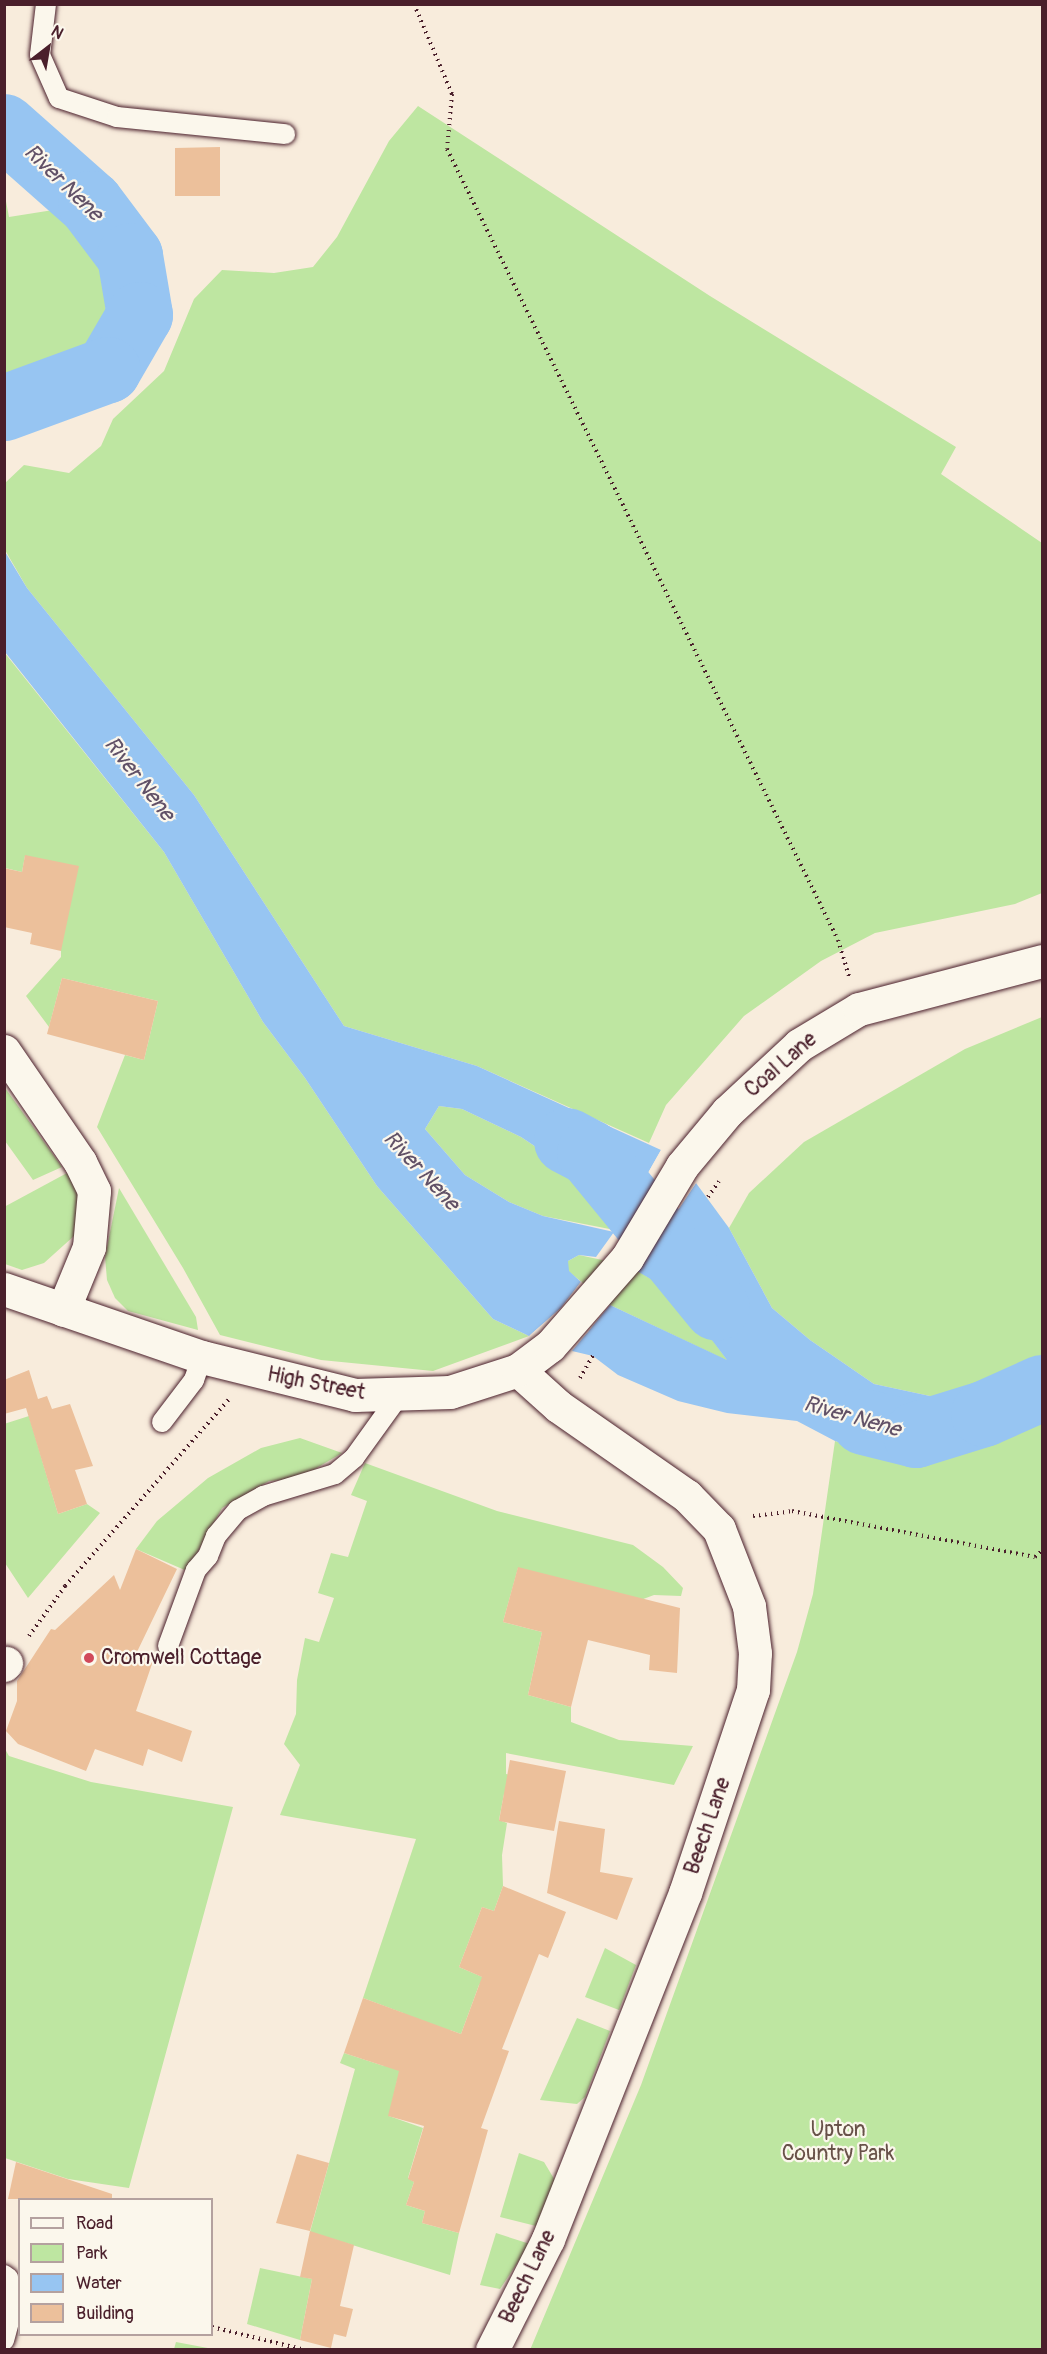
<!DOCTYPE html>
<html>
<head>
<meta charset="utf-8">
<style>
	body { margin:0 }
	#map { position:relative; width:1047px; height:2354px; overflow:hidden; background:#f8ecdc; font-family:Pangolin,sans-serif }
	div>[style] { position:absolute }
	.green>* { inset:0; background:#bee6a1 }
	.water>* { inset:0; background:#97c5f2 }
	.pier>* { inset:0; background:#f8ecdc }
	.river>* { height:66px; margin:-33px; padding:0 33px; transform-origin:33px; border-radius:33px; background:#97c5f2 }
	.building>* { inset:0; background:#ecc09b }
	.path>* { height:4px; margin-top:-2px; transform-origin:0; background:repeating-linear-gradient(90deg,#4a1f2b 0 1.5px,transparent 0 6px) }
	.roads { filter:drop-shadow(0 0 2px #4a1f2b) drop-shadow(0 0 2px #4a1f2b) }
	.lane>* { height:20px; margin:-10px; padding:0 10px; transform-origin:10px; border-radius:10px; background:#fbf7ec }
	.street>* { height:33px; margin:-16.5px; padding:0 16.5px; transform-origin:16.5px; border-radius:16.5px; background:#fbf7ec }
	.secondary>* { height:33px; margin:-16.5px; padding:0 16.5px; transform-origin:16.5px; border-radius:16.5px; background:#fbf7ec }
	.dots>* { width:16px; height:16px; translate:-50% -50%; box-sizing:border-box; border:3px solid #fbf7ec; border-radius:50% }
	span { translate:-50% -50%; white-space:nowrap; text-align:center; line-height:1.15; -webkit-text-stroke:4.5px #fbf7ec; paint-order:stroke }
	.street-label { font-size:21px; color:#4a1f2b }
	.poi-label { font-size:21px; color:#4a1f2b }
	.left { translate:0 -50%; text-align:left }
	.park-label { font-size:21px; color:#675148 }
	.water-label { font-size:22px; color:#615167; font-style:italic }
	.frame { position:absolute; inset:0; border:6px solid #4a1f2b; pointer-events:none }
	.legend { position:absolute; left:18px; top:2198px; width:195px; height:138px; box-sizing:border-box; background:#fbf7ec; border:2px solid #b4a19f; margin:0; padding:8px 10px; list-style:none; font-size:18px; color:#4a1f2b }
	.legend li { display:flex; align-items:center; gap:12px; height:30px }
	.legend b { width:30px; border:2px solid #b4a19f }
	.north { position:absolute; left:18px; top:18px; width:60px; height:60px; -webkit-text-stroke:4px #fbf7ec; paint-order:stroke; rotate:31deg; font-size:16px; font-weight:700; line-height:24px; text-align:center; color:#4a1f2b }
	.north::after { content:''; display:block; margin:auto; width:21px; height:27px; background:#4a1f2b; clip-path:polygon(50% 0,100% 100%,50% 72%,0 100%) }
</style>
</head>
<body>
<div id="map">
	<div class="green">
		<i style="clip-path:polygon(418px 106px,710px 296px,956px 447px,941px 474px,1042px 543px,1042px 893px,1015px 904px,875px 933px,821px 961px,744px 1016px,666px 1105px,649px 1143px,477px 1066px,344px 1026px,194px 795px,27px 588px,5px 550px,4px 484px,24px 465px,69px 473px,101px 446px,113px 419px,164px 371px,194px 299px,222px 270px,274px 273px,313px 267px,337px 237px,389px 141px)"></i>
		<i style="clip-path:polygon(5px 196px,9px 217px,91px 204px,130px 256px,140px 315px,108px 370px,5px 408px)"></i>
		<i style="clip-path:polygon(4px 652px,164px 852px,263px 1022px,305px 1078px,377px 1186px,493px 1319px,529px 1336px,433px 1371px,321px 1360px,220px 1335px,183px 1268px,97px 1127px,125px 1055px,144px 1060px,158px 1001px,62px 978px,49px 1027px,26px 996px,61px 957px,61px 951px,25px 856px,22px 872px,5px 868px)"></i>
		<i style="clip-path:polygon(1042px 1017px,1042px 1358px,1015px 1376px,944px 1399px,874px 1384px,810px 1340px,772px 1308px,729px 1228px,749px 1193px,804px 1142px,965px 1049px)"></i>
		<i style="clip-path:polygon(5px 1087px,5px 1088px,62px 1167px,33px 1180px,5px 1141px)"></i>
		<i style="clip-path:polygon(439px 1106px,462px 1109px,521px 1137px,572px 1171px,635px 1234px,543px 1216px,509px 1202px,465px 1175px,425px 1129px)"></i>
		<i style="clip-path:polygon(67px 1173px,80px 1198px,74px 1236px,44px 1263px,22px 1270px,5px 1264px,4px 1207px)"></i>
		<i style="clip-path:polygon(119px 1188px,196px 1317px,198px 1330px,128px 1311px,115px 1298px,107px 1280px,105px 1257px)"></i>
		<i style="clip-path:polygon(579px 1255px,630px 1266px,659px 1284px,694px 1315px,728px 1361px,610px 1305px,568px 1271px,568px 1261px)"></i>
		<i style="clip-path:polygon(1042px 1413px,1042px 2349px,530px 2350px,641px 2085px,797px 1652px,813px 1594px,835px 1441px,890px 1459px,936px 1457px)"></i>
		<i style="clip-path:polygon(29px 1416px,58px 1514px,87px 1504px,100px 1513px,28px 1598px,5px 1563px,4px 1424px)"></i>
		<i style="clip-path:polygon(300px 1438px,342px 1453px,298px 1479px,269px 1481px,222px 1508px,187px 1571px,136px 1549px,157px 1521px,208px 1478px,261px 1448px)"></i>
		<i style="clip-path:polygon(365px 1463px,497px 1511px,633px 1545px,663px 1567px,683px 1588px,681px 1596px,654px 1595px,630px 1604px,518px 1568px,503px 1622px,542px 1632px,528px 1695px,571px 1707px,571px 1722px,619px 1740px,693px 1746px,674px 1785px,506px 1753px,506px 1774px,521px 1777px,504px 1794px,499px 1820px,507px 1823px,502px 1855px,503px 1886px,494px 1911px,482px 1907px,459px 1967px,487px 1979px,479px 1985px,461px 2034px,450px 2030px,429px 2090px,397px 2081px,389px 2116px,423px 2128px,408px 2178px,414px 2182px,406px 2205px,425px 2211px,422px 2223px,459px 2233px,450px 2275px,310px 2232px,355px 2069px,340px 2063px,344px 2053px,384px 2066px,403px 2013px,363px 1998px,416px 1839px,280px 1815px,300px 1765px,284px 1744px,296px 1714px,297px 1680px,305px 1638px,319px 1642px,334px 1598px,318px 1593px,331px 1553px,348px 1557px,367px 1501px,351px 1495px)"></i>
		<i style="clip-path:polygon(5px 1749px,9px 1756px,91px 1782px,233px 1807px,129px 2188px,68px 2179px,5px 2158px)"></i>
		<i style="clip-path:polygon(605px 1948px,636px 1965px,619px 2010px,585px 1997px)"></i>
		<i style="clip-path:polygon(577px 2018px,610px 2031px,585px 2097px,577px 2104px,540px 2100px)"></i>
		<i style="clip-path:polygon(519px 2153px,544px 2162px,556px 2182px,536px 2226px,500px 2217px)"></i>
		<i style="clip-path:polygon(496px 2233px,530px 2244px,500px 2289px,480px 2285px)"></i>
		<i style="clip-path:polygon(260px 2268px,312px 2279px,300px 2340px,247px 2324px)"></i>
		<i style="clip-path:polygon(176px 2342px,213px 2349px,174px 2349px)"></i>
	</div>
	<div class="water">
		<i style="clip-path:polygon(4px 550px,27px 588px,194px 795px,344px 1026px,477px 1066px,661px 1150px,622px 1219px,572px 1171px,521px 1137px,462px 1109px,439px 1106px,425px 1129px,465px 1175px,509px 1202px,543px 1216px,614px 1232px,596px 1257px,579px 1255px,568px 1261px,569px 1271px,581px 1282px,561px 1308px,529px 1336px,493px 1319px,377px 1186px,305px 1078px,263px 1022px,164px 852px,5px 652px)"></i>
		<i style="clip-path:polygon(696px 1183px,729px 1228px,772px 1308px,810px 1340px,874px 1384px,944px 1399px,962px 1448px,936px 1457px,890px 1459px,835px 1441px,797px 1421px,727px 1413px,678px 1401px,618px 1375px,593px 1356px,572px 1351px,610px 1305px,727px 1360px,693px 1315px,659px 1284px,637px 1271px)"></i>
	</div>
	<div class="pier">
		<i style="clip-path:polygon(661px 1150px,664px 1152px,620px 1222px,640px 1187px)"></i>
		<i style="clip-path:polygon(694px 1180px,696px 1183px,635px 1274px,669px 1217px)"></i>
		<i style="clip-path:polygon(583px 1279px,564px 1310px,529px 1336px,561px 1308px)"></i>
		<i style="clip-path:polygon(610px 1302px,588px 1332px,569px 1350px,569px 1349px)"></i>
	</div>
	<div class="river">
		<i style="left:4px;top:127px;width:116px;rotate:41.5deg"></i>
		<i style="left:91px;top:204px;width:65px;rotate:53.1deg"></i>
		<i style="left:130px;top:256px;width:60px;rotate:80.4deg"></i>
		<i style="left:140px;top:315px;width:64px;rotate:120.2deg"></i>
		<i style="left:108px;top:370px;width:111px;rotate:159.9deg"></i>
		<i style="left:567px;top:1141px;width:26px;rotate:28deg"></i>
		<i style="left:590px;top:1153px;width:200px;rotate:50.7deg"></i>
		<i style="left:864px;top:1422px;width:54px;rotate:14deg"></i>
		<i style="left:916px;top:1435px;width:71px;rotate:-17.2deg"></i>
		<i style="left:984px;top:1414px;width:64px;rotate:-24.1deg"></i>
	</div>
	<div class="building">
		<i style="clip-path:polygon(220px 147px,220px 196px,175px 196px,175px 148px)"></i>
		<i style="clip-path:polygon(25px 855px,79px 866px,61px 951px,30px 944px,32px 933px,4px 927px,4px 868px,22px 872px)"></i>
		<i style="clip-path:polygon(62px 978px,158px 1001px,144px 1060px,47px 1034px)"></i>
		<i style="clip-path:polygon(29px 1370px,38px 1399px,47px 1396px,52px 1409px,70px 1404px,93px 1466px,75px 1470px,87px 1504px,58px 1514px,26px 1408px,4px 1414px,4px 1380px)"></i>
		<i style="clip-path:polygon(136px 1549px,177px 1569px,136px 1654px,153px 1661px,136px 1711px,192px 1731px,182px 1762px,148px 1749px,143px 1766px,95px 1749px,86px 1771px,18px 1744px,6px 1731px,17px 1701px,17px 1681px,51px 1629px,55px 1630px,114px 1575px,120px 1590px)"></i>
		<i style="clip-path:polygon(518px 1567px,680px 1608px,677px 1673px,649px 1670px,650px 1655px,588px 1640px,571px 1707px,528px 1695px,542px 1632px,503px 1622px)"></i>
		<i style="clip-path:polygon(510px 1760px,566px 1771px,554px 1831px,499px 1821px)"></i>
		<i style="clip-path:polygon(559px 1821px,605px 1829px,600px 1872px,633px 1878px,617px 1920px,547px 1893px)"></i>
		<i style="clip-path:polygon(503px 1886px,566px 1912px,548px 1958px,539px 1954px,502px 2049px,509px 2051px,481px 2128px,488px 2130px,459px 2233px,422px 2223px,425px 2211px,406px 2205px,414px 2182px,408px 2179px,424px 2126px,388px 2116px,399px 2071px,344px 2053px,363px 1998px,461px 2034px,482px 1977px,459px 1967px,482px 1907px,494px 1911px)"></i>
		<i style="clip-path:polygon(297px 2154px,329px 2163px,310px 2231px,276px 2223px)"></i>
		<i style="clip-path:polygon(16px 2162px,112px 2194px,112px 2199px,8px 2199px)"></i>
		<i style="clip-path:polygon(310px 2231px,354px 2245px,340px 2306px,353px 2309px,346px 2337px,334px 2334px,331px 2348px,300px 2340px,312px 2279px,300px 2277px)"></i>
	</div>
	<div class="path">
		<i style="left:414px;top:4px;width:98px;rotate:67.1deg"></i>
		<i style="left:452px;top:94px;width:55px;rotate:95.2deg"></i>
		<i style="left:447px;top:149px;width:882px;rotate:63.7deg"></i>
		<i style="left:838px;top:940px;width:38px;rotate:73deg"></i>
		<i style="left:708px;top:1197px;width:19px;rotate:-55deg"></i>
		<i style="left:580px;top:1378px;width:28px;rotate:-60deg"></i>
		<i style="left:753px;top:1516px;width:39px;rotate:-7deg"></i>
		<i style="left:792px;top:1511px;width:247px;rotate:10.7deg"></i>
		<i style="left:1035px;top:1557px;width:9px;rotate:-41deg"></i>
		<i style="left:29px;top:1636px;width:62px;rotate:-54.2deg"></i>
		<i style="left:65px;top:1586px;width:249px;rotate:-48.7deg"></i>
		<i style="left:212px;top:2327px;width:96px;rotate:13.9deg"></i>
	</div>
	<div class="roads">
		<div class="lane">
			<i style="left:46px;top:4px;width:51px;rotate:96.7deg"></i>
			<i style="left:40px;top:55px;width:47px;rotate:66.2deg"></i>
			<i style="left:59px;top:98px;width:61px;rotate:18.1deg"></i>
			<i style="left:117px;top:117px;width:169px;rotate:5.8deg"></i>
			<i style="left:162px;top:1422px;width:53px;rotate:-52.7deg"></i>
			<i style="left:194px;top:1380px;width:24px;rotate:-71deg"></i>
			<i style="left:168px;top:1646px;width:81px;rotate:-69.8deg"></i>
			<i style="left:196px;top:1570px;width:18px;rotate:-49deg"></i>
			<i style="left:208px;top:1556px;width:22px;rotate:-68deg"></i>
			<i style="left:216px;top:1536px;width:34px;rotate:-50deg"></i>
			<i style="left:238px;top:1510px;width:29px;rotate:-29deg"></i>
			<i style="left:263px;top:1496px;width:75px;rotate:-17deg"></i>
			<i style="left:335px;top:1474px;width:25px;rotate:-40deg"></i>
			<i style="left:354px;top:1458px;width:75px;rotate:-54.2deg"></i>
			<i style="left:4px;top:2275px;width:5px;rotate:37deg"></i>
			<i style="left:8px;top:2278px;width:40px;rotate:87.1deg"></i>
			<i style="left:10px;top:2318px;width:23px;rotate:105deg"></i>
		</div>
		<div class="street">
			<i style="left:4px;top:1051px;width:135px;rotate:55.6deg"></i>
			<i style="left:80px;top:1162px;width:32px;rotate:64deg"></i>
			<i style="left:94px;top:1191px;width:56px;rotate:95.1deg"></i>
			<i style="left:89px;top:1247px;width:68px;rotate:112.4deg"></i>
			<i style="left:4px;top:1665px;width:3px;rotate:-45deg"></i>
			<i style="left:492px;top:2350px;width:124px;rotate:-63.2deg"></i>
			<i style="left:548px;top:2239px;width:372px;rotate:-68.4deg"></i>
			<i style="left:685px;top:1893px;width:214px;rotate:-71.5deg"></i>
			<i style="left:753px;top:1690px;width:37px;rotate:-87deg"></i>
			<i style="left:755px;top:1653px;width:47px;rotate:-97.3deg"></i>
			<i style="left:749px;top:1606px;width:83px;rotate:-111.3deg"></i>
			<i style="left:719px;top:1529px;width:46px;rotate:-134.1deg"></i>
			<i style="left:687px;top:1496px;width:157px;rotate:-145.1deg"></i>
			<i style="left:558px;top:1406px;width:54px;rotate:-138deg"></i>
		</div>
		<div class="secondary">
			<i style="left:4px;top:1289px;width:209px;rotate:19deg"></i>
			<i style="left:202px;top:1357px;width:158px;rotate:13.9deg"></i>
			<i style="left:355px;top:1395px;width:95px;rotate:-1.8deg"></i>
			<i style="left:450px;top:1392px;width:71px;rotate:-17.9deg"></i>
			<i style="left:518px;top:1370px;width:40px;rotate:-37deg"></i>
			<i style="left:550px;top:1346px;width:117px;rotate:-48.8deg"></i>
			<i style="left:627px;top:1258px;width:107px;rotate:-59.1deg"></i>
			<i style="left:682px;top:1166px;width:70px;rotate:-50.2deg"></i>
			<i style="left:727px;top:1112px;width:98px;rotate:-42.9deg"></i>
			<i style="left:799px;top:1045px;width:70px;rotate:-31deg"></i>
			<i style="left:859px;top:1009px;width:189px;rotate:-14.7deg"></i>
		</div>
	</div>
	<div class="dots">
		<i style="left:89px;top:1658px;background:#d1495b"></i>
	</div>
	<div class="street-label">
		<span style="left:781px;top:1065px;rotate:-41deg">Coal Lane</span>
		<span style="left:316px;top:1384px;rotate:11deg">High Street</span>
		<span style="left:708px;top:1826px;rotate:-71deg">Beech Lane</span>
		<span style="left:528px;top:2277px;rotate:-64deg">Beech Lane</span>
	</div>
	<div class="poi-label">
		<span class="left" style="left:101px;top:1658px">Cromwell Cottage</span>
	</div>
	<div class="park-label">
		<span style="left:838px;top:2142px">Upton<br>Country Park</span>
	</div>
	<div class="water-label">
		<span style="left:63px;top:183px;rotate:44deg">River Nene</span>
		<span style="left:139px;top:779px;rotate:52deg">River Nene</span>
		<span style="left:421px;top:1171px;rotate:47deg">River Nene</span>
		<span style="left:852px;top:1417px;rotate:16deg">River Nene</span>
	</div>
	<div class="frame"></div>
	<ul class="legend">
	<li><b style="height:8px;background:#fbf7ec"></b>Road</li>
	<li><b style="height:16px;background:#bee6a1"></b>Park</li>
	<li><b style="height:16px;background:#97c5f2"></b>Water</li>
	<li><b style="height:16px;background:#ecc09b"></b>Building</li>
	</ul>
	<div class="north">N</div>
</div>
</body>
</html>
